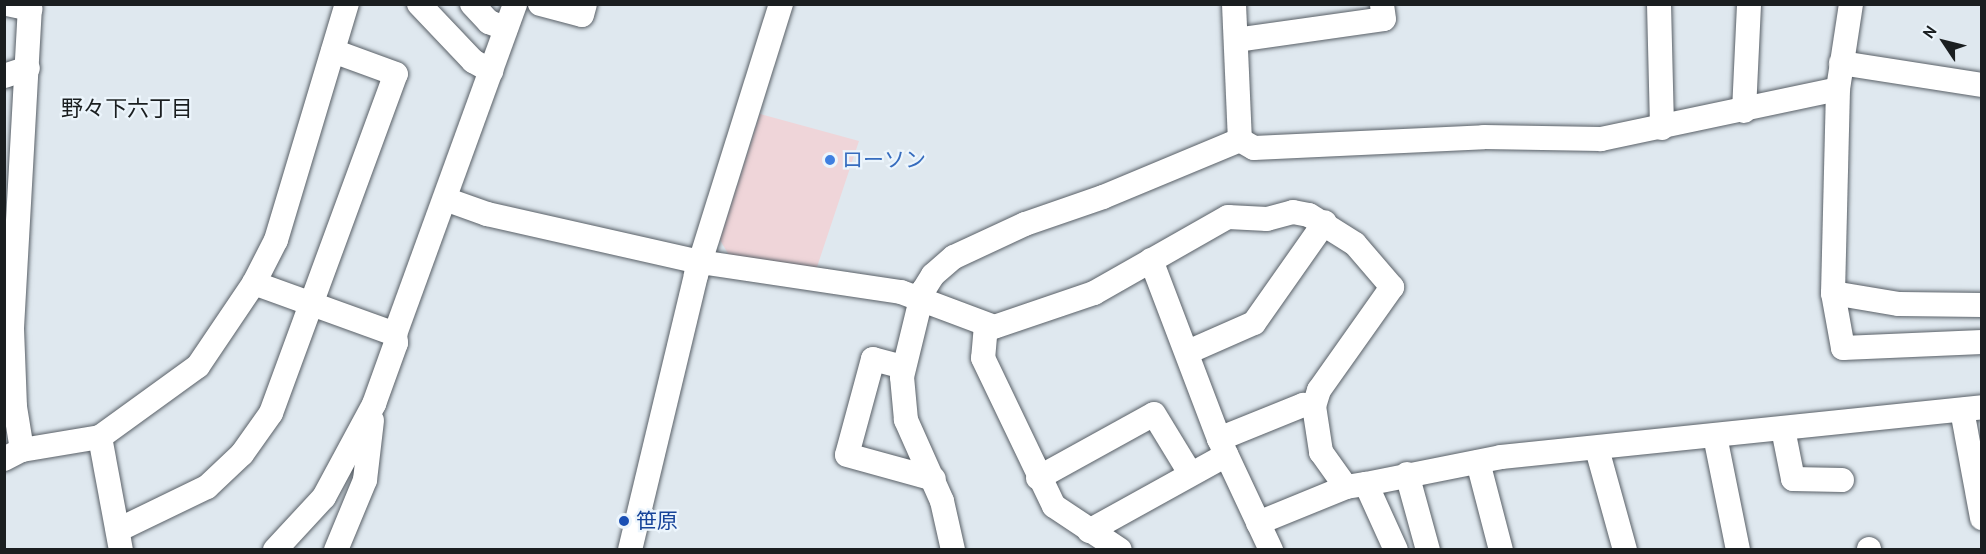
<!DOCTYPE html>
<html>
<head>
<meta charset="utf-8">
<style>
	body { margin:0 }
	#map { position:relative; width:1986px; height:554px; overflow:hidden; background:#dfe8ef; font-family:"PT Sans","Noto Sans JP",sans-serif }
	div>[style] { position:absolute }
	.commercial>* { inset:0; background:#efd5d9 }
	.roads { filter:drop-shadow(0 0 2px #596067) drop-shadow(0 0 2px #596067) }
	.minor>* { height:24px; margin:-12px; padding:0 12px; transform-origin:12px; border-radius:12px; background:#fff }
	.dots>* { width:16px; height:16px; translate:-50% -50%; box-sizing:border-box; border:3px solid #ecf5fc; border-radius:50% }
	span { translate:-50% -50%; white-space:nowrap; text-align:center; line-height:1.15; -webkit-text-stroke:4.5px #ecf5fc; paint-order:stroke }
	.shop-label { font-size:21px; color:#366cbe }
	.left { translate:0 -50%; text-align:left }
	.transit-label { font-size:21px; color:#164399 }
	.neighbourhood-label { font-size:22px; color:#1a1e20 }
	.frame { position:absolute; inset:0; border:6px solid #1a1e20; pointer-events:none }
	.north { position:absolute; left:1914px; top:12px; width:60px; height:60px; -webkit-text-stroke:4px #ecf5fc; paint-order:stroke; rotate:305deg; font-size:16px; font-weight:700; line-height:24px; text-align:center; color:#1a1e20 }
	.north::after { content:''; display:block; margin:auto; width:21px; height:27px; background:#1a1e20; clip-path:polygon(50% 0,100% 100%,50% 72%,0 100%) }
</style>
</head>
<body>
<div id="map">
	<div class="commercial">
		<i style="clip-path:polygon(760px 114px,859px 141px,816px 270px,730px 257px,720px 240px)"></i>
	</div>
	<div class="roads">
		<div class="minor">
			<i style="left:7px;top:4px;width:24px;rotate:12deg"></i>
			<i style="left:419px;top:4px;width:79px;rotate:46.5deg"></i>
			<i style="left:473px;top:61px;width:21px;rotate:29deg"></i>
			<i style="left:472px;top:4px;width:25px;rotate:47deg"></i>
			<i style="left:489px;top:22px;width:18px;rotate:22deg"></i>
			<i style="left:540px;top:4px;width:43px;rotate:14.7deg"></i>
			<i style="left:582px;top:15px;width:11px;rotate:-75deg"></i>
			<i style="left:1234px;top:4px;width:136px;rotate:87.5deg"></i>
			<i style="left:1659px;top:4px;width:124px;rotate:88.6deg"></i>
			<i style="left:1236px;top:40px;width:149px;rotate:-8.1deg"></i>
			<i style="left:1384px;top:19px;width:15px;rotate:-98deg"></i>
			<i style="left:1841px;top:63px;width:143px;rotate:8.9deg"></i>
			<i style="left:4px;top:76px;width:25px;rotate:-18deg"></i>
			<i style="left:1838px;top:89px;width:204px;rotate:91.4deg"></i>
			<i style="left:1833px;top:293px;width:67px;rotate:9.5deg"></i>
			<i style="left:1899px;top:304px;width:83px;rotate:0.7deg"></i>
			<i style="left:1744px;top:111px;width:107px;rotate:-87.3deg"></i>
			<i style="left:445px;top:199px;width:45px;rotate:19.7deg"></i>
			<i style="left:487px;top:214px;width:218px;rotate:12.7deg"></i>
			<i style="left:700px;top:262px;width:203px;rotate:8.5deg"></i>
			<i style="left:901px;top:292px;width:99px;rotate:20.6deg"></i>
			<i style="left:994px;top:327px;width:106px;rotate:-18.8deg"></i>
			<i style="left:1094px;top:293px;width:154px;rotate:-29.6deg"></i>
			<i style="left:1228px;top:217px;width:39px;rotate:3deg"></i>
			<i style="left:1267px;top:219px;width:27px;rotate:-15deg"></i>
			<i style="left:1293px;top:212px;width:16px;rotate:11deg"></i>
			<i style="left:1309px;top:215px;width:54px;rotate:32.2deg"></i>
			<i style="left:1355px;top:244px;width:57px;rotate:49.3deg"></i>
			<i style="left:1392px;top:287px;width:126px;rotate:125.3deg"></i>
			<i style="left:1319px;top:390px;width:17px;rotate:107deg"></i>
			<i style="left:1314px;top:406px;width:47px;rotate:81.3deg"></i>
			<i style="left:1321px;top:452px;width:43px;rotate:54.5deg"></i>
			<i style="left:1151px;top:260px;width:191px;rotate:69.2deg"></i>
			<i style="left:1219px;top:439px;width:123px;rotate:64.9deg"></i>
			<i style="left:254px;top:283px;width:150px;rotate:19.9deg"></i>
			<i style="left:1833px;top:293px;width:56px;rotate:79.7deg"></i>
			<i style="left:1843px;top:348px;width:139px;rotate:-2.5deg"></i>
			<i style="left:986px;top:325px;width:33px;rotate:95deg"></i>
			<i style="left:983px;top:358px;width:164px;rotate:64.4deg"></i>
			<i style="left:1054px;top:506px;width:79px;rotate:33.7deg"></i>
			<i style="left:1188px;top:352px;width:72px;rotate:-23.7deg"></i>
			<i style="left:1254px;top:323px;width:123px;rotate:-54.9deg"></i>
			<i style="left:903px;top:367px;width:31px;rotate:-165deg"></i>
			<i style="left:873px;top:359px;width:99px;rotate:105.2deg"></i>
			<i style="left:847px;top:455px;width:90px;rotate:15.4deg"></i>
			<i style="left:1962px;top:410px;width:110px;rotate:79.5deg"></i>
			<i style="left:1783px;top:429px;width:51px;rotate:78.7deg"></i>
			<i style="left:1793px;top:479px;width:49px;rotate:1.2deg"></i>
			<i style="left:1715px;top:436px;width:116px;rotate:78.6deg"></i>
			<i style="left:100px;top:437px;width:115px;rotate:79.5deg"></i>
			<i style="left:1219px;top:439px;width:91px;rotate:-22deg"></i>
			<i style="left:1303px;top:405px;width:11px;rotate:5deg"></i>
			<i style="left:1597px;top:449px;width:105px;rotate:74.5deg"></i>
			<i style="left:22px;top:450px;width:44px;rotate:-99.2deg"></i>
			<i style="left:15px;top:407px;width:79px;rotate:-92.2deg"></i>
			<i style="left:12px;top:328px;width:324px;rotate:-86.8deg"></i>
			<i style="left:4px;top:459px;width:20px;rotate:-27deg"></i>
			<i style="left:22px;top:450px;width:79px;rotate:-9.5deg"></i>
			<i style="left:100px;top:437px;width:121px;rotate:-35.9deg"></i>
			<i style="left:198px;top:366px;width:100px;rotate:-56deg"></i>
			<i style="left:254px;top:283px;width:48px;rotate:-62.9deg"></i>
			<i style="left:276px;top:240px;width:246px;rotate:-73.3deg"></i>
			<i style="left:1478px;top:462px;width:91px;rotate:75.4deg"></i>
			<i style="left:1407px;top:474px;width:79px;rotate:74.6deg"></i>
			<i style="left:1038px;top:478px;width:132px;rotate:-28.9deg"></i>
			<i style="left:1154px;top:414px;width:69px;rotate:58.6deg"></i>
			<i style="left:1366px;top:484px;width:138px;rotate:-11.3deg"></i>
			<i style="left:1501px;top:457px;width:484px;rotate:-5.9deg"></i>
			<i style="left:1258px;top:523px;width:95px;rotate:-22.2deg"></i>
			<i style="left:1346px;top:487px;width:20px;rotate:-9deg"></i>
			<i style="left:1366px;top:484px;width:72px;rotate:65.6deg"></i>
			<i style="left:118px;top:530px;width:99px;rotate:-25.8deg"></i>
			<i style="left:207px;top:487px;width:48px;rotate:-43.3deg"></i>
			<i style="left:242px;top:454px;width:50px;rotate:-54.7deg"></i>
			<i style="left:271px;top:413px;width:361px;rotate:-69.8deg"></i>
			<i style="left:396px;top:74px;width:67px;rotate:-159.9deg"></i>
			<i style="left:1089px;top:531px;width:157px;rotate:-29deg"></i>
			<i style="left:1869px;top:549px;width:1px;rotate:90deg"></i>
			<i style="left:275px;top:550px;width:72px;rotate:-47.2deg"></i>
			<i style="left:324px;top:497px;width:106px;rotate:-61.7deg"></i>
			<i style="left:374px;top:404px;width:65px;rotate:-70.2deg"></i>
			<i style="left:396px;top:343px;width:9px;rotate:-96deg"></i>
			<i style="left:395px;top:334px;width:351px;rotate:-70deg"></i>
			<i style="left:336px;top:550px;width:76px;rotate:-67.5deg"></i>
			<i style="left:365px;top:480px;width:60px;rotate:-83.3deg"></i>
			<i style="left:630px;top:550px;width:283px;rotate:-76.5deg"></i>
			<i style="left:696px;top:275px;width:284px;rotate:-72.6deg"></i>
			<i style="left:953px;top:550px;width:50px;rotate:-102.7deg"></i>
			<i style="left:942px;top:501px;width:89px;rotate:-114deg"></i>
			<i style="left:906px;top:420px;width:43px;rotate:-95.3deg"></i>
			<i style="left:902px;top:377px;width:89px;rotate:-76.3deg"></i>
			<i style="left:923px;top:291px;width:19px;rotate:-58deg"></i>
			<i style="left:933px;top:275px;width:28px;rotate:-41deg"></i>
			<i style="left:954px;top:257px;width:78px;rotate:-24.9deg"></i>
			<i style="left:1025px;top:224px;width:83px;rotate:-19.1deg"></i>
			<i style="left:1103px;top:197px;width:148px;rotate:-22.6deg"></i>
			<i style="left:1240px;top:140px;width:16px;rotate:30deg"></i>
			<i style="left:1254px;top:148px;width:230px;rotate:-2.7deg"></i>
			<i style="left:1484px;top:137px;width:117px;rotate:1deg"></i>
			<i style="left:1601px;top:139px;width:242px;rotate:-11.9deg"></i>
			<i style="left:1838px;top:89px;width:86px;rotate:-81.3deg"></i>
		</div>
	</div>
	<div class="dots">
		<i style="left:830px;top:160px;background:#3f7fe0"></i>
		<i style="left:624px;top:521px;background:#1a4fb4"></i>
	</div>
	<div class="shop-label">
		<span class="left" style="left:842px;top:160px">ローソン</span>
	</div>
	<div class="transit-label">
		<span class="left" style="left:636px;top:521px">笹原</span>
	</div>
	<div class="neighbourhood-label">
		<span style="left:127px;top:109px">野々下六丁目</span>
	</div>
	<div class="frame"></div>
	<div class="north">N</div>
</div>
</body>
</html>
